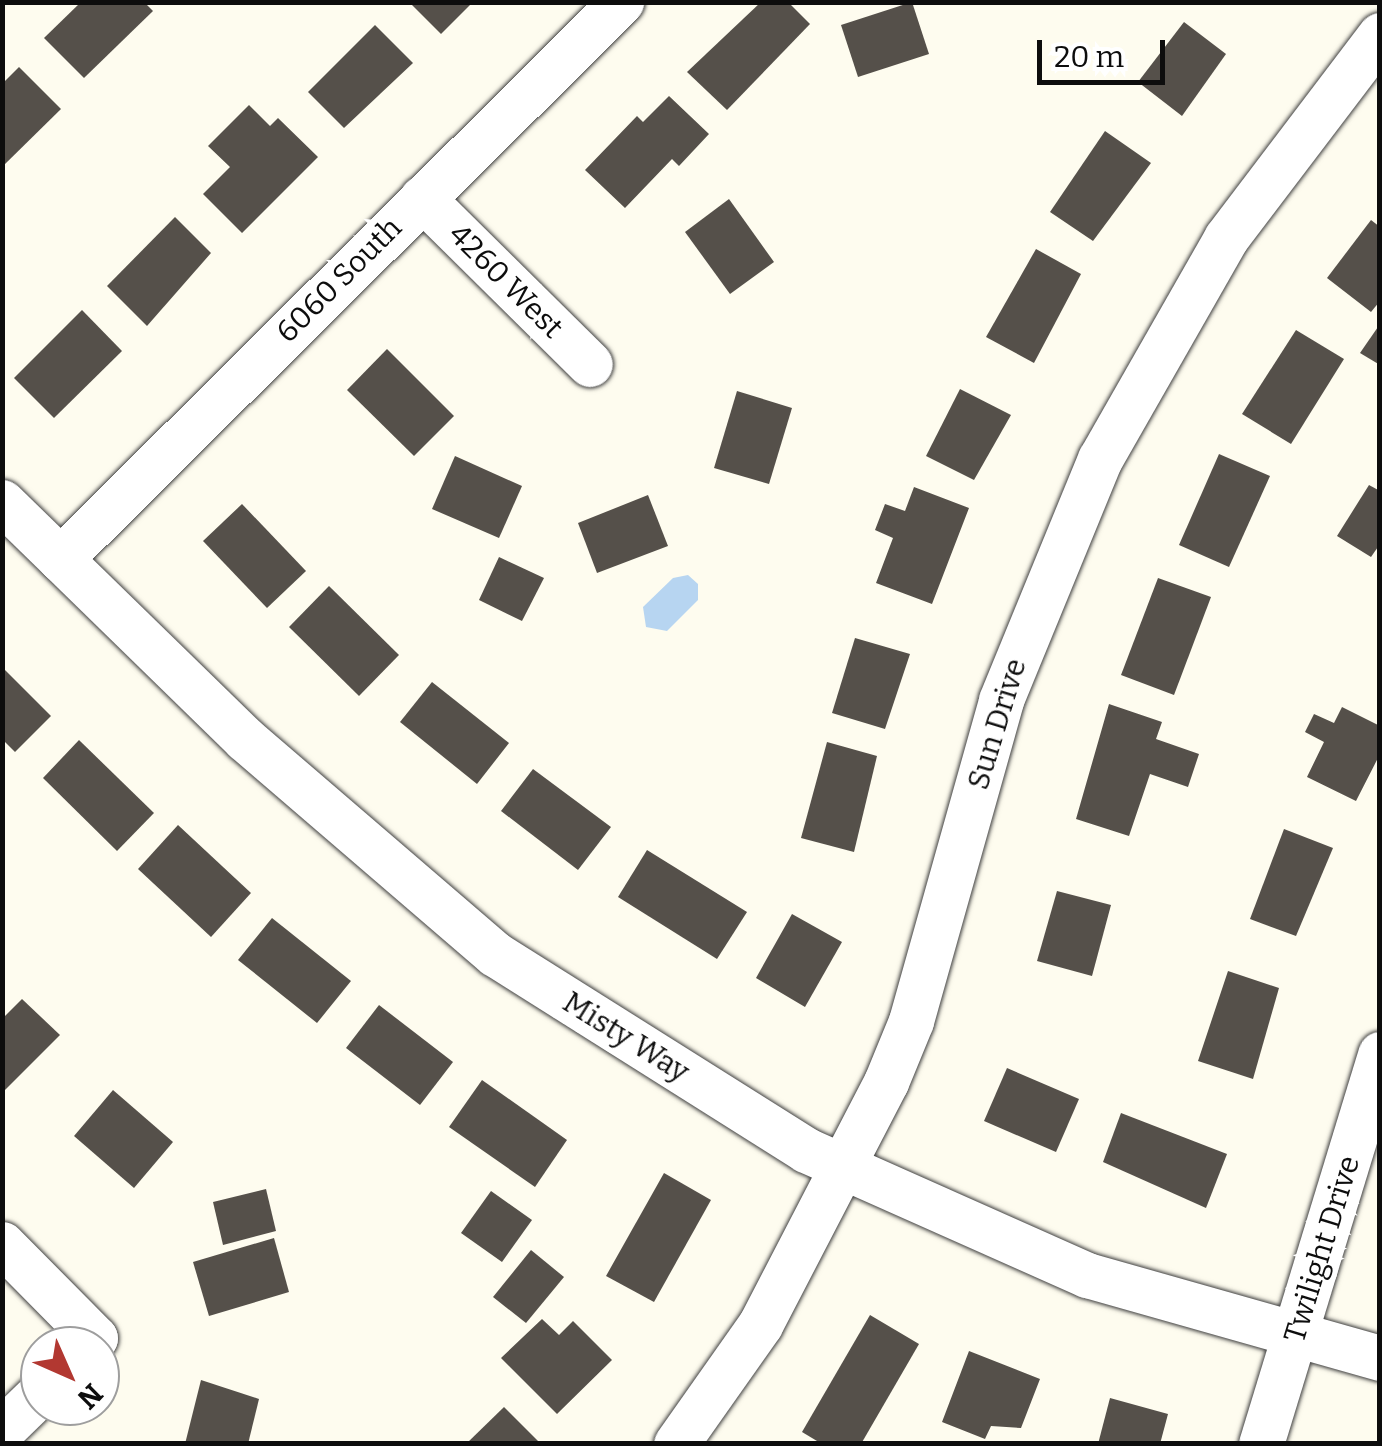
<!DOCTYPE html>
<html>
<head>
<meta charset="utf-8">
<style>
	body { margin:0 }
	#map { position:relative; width:1382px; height:1446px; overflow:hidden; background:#fefcef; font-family:Bitter,serif }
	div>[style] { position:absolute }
	.water>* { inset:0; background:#b7d5f1 }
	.building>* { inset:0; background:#55504a }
	.roads { filter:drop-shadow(0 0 2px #404040) drop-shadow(0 0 2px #404040) }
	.minor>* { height:45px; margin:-22.5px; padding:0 22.5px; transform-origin:22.5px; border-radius:22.5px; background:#fff }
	span { translate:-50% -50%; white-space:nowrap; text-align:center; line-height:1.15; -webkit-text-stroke:10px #fff; paint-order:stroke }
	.street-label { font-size:30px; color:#0d0d0d }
	.frame { position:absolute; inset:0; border:5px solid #0d0d0d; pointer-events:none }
	.north { position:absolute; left:20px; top:1326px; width:100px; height:100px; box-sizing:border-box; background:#fff; border:2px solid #9e9e9e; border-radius:50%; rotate:135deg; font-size:28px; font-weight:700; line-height:40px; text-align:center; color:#0d0d0d }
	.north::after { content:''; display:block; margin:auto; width:35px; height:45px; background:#b23831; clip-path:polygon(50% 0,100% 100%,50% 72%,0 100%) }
	.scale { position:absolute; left:1037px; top:40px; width:128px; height:45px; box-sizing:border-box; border:5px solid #0d0d0d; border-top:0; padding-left:12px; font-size:30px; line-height:35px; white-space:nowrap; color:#0d0d0d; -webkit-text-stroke:8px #fff; paint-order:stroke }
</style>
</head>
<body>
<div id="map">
	<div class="water">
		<i style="clip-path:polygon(688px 575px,698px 584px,698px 600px,667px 631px,646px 627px,643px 607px,673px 578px)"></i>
	</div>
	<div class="building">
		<i style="clip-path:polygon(81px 2px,144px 2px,153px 11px,84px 78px,44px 38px)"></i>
		<i style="clip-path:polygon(409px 2px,473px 2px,441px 34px)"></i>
		<i style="clip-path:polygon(761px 2px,788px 2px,810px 24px,727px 110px,687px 72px)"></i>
		<i style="clip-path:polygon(912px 2px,929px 54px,858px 77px,841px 25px)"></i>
		<i style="clip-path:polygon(1184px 22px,1226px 54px,1182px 116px,1138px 82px)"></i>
		<i style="clip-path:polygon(375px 25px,413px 63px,344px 128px,308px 92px)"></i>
		<i style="clip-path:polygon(19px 67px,61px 109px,2px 167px,2px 84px)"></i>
		<i style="clip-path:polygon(669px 96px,709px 134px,679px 166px,672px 159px,625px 208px,585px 170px,637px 116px,643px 122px)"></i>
		<i style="clip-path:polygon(249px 105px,270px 126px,278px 118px,318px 157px,242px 233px,203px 194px,230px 167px,208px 146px)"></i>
		<i style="clip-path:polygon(1105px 131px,1151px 163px,1093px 241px,1050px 212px)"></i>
		<i style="clip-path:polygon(729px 199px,774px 262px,730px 294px,685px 232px)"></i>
		<i style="clip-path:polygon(175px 217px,211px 253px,147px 326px,107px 286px)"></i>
		<i style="clip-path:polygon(1371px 220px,1380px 227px,1380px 301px,1371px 312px,1327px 278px)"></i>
		<i style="clip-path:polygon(1036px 249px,1081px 274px,1034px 363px,986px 337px)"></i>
		<i style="clip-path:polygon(82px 310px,122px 351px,54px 418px,14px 378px)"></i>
		<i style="clip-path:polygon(1380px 324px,1380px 365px,1360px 353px)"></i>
		<i style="clip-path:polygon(1296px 330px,1344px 359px,1291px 444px,1242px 414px)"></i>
		<i style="clip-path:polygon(387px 349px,454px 416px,414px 456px,347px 390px)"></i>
		<i style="clip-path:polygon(960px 389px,1011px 415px,974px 480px,926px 456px)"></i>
		<i style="clip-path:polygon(737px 391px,792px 408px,769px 484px,714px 468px)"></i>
		<i style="clip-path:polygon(1219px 454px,1270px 476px,1229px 567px,1179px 545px)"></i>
		<i style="clip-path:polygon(455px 456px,522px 486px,499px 538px,432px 509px)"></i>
		<i style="clip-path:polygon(1369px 485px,1380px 491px,1380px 544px,1371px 557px,1337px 536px)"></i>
		<i style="clip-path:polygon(914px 487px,969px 508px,932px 604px,876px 583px,893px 538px,875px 530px,885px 504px,905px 511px)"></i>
		<i style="clip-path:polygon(648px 495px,668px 546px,597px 573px,578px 523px)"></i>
		<i style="clip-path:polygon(242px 504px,306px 571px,267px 608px,203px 541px)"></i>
		<i style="clip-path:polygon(499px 557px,544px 578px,522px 621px,479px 600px)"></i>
		<i style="clip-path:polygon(1158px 578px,1211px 597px,1174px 695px,1121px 675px)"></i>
		<i style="clip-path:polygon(329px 586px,399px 655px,359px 696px,289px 627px)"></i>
		<i style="clip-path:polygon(855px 638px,910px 654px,885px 729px,832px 713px)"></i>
		<i style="clip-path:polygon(2px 667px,51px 716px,15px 752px,2px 739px)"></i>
		<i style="clip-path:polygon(432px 682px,509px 743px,477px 784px,400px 722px)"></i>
		<i style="clip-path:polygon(1109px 704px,1162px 722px,1156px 739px,1199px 754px,1188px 787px,1150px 774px,1129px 836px,1076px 819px)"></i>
		<i style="clip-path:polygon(1342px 707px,1380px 726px,1380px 754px,1356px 801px,1307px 777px,1324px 742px,1305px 732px,1314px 714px,1334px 723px)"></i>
		<i style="clip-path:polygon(79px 740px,154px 813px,117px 851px,43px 778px)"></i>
		<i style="clip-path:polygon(827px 742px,877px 756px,854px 852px,801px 838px)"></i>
		<i style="clip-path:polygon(533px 769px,611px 827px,578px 870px,501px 811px)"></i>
		<i style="clip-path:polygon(178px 825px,251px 893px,211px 937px,138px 869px)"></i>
		<i style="clip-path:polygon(1284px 829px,1333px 848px,1296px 936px,1250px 919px)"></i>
		<i style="clip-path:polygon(647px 850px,747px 912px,717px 959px,618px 897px)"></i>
		<i style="clip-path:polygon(1057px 891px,1111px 905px,1092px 976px,1037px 961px)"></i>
		<i style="clip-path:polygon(792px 914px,842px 942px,805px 1007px,756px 978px)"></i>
		<i style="clip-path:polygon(272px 918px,351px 981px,317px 1023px,238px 960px)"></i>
		<i style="clip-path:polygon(1228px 971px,1279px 988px,1253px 1079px,1198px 1061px)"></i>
		<i style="clip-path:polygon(22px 999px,60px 1035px,2px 1093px,2px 1019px)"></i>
		<i style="clip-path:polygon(379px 1005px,453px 1062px,420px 1105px,346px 1048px)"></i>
		<i style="clip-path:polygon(1007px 1068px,1079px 1099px,1056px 1152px,984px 1121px)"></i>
		<i style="clip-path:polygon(482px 1080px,567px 1140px,535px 1187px,449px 1127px)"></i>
		<i style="clip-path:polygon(113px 1090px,173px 1142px,134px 1188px,74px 1136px)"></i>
		<i style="clip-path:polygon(1121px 1113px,1227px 1154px,1206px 1208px,1103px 1162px)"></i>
		<i style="clip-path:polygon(664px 1173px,711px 1200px,654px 1302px,606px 1276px)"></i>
		<i style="clip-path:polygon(266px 1189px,276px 1231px,223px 1245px,213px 1202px)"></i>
		<i style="clip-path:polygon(491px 1191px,532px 1220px,502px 1262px,461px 1233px)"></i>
		<i style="clip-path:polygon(274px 1238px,289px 1292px,209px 1316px,193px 1262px)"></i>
		<i style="clip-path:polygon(531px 1250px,564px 1277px,526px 1323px,493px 1297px)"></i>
		<i style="clip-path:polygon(870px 1315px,919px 1344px,861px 1444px,822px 1444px,802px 1432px)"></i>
		<i style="clip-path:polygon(542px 1319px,559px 1335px,573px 1321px,612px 1360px,557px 1414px,501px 1358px)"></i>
		<i style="clip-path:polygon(969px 1351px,1040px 1379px,1021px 1428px,991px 1426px,985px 1439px,942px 1422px)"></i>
		<i style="clip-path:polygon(201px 1380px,259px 1399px,248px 1444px,185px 1444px)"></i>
		<i style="clip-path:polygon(1110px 1398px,1168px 1414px,1160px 1444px,1098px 1444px)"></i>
		<i style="clip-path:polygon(504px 1407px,541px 1444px,466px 1444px)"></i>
	</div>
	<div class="roads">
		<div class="minor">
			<i style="left:422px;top:198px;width:236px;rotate:44.7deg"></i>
			<i style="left:2px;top:502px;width:339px;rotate:44.3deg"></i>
			<i style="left:245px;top:739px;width:330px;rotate:40.7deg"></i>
			<i style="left:495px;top:954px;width:368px;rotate:32.2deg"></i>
			<i style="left:806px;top:1150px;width:308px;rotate:24deg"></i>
			<i style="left:1087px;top:1275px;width:305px;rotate:15.8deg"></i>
			<i style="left:60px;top:559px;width:791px;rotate:-44.8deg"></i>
			<i style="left:2px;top:1244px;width:132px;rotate:45.3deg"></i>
			<i style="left:95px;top:1338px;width:11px;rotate:135deg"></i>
			<i style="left:2px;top:1430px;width:53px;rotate:-44.2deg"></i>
			<i style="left:676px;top:1444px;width:146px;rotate:-54.8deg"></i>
			<i style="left:760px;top:1325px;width:274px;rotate:-62.6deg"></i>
			<i style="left:886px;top:1082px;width:66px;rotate:-67.7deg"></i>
			<i style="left:911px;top:1021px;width:333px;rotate:-74.3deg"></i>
			<i style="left:1001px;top:700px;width:261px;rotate:-67.7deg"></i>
			<i style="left:1100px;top:459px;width:254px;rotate:-60.3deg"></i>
			<i style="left:1226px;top:238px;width:255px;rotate:-52.8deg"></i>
			<i style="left:1261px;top:1444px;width:408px;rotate:-73deg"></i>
		</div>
	</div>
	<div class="street-label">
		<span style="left:339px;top:280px;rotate:-45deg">6060 South</span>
		<span style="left:506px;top:281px;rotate:45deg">4260 West</span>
		<span style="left:997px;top:724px;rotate:-73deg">Sun Drive</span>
		<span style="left:626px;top:1037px;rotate:32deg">Misty Way</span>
		<span style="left:1322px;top:1249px;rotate:-73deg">Twilight Drive</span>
	</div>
	<div class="frame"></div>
	<div class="north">N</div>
	<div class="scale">20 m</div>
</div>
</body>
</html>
